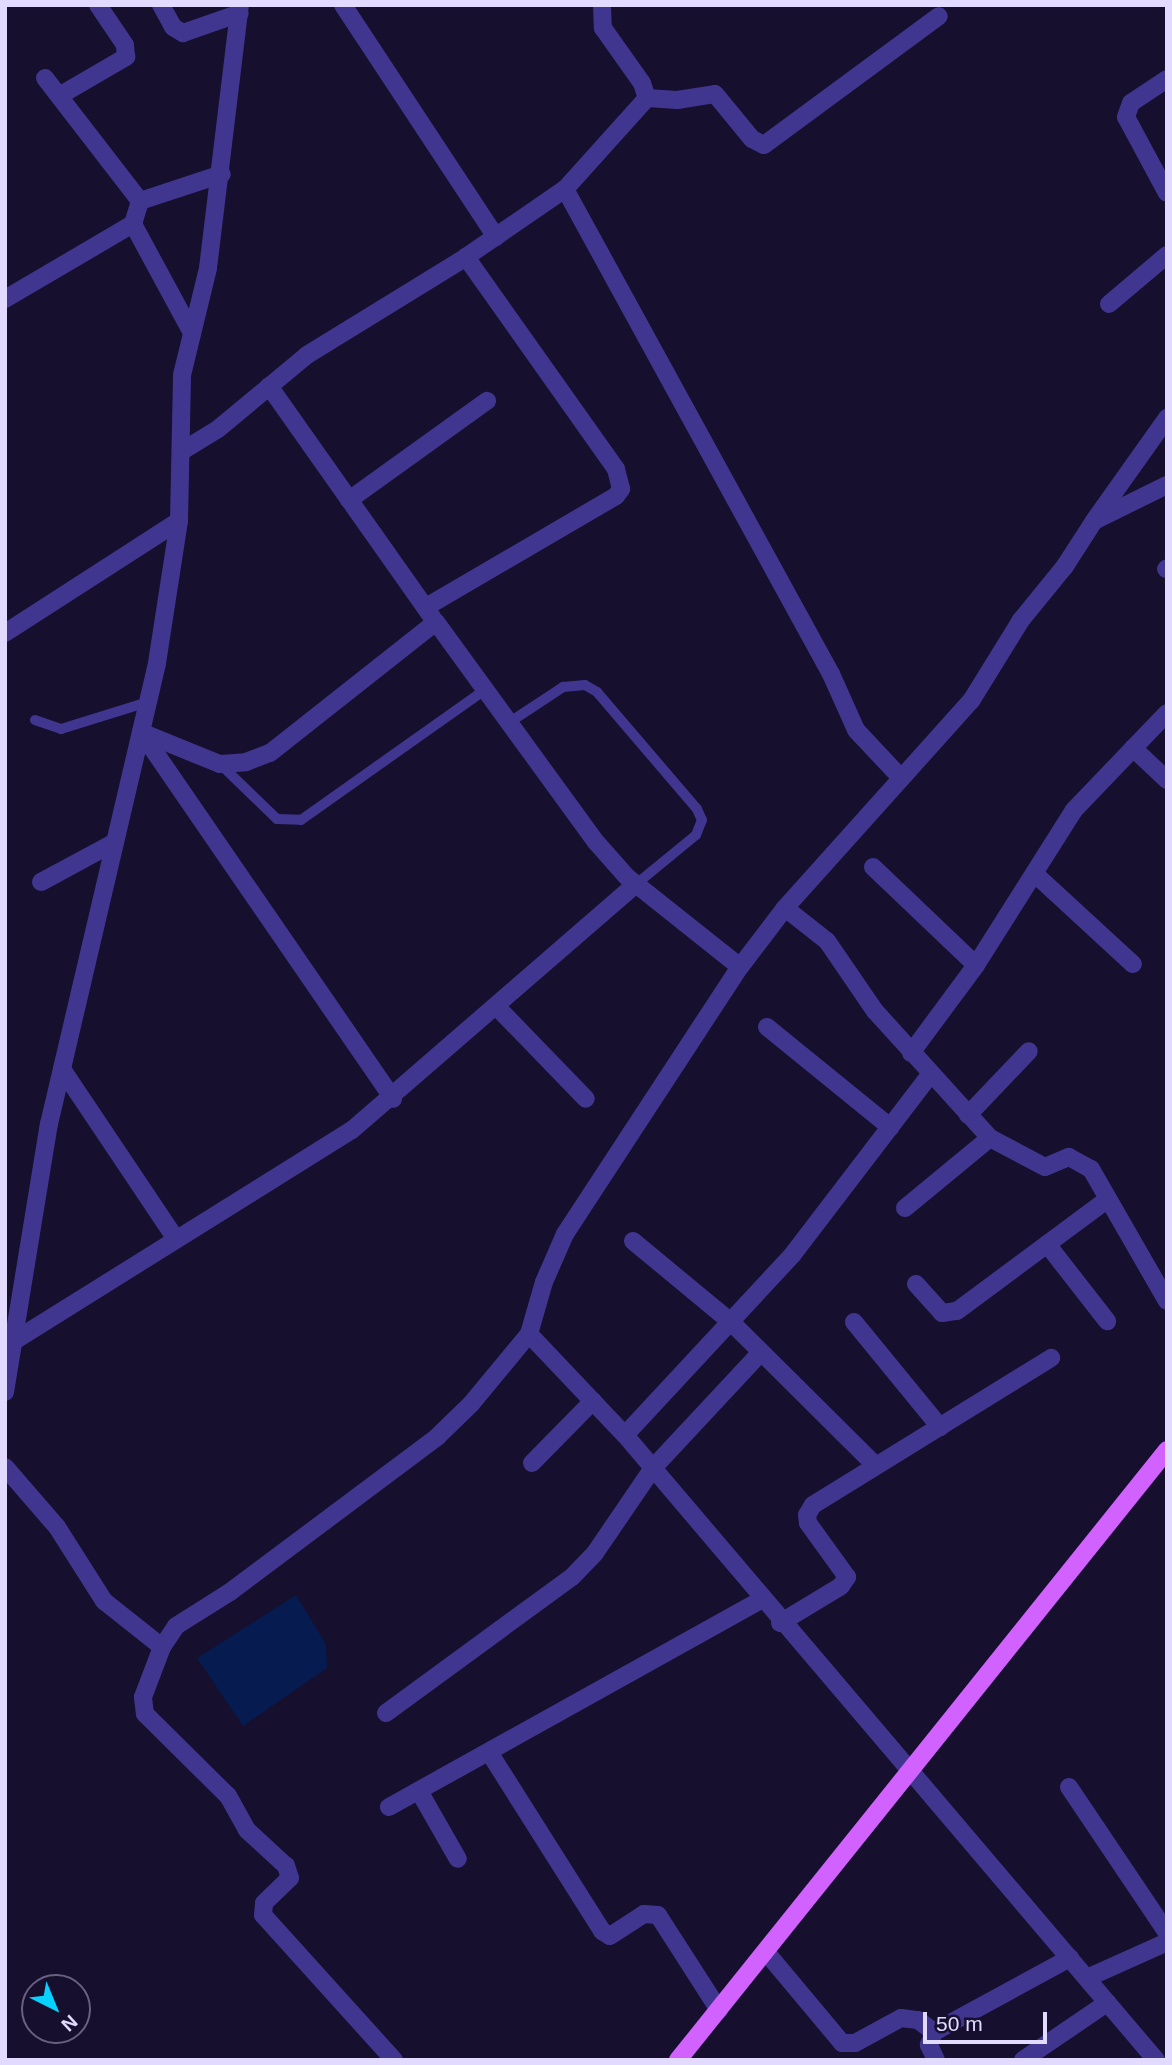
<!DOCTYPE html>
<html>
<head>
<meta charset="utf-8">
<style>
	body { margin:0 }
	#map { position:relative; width:1172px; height:2065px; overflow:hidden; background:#160f2d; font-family:Arial,sans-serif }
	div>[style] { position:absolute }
	.water>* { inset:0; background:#061b4f }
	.lane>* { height:10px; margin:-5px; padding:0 5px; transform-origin:5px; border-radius:5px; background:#403690 }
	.street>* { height:18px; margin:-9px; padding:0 9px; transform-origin:9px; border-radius:9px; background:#403690 }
	.primary>* { height:18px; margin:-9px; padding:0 9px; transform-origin:9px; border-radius:9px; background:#d162ff }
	span { translate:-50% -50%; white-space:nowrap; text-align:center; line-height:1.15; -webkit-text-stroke:5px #160f2d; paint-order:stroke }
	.frame { position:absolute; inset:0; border:7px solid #e2dbff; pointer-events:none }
	.north { position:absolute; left:21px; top:1974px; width:70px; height:70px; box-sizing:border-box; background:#160f2d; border:2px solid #686181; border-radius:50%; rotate:137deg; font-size:19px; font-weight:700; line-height:28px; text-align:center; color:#e2dbff }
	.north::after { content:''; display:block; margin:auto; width:24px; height:32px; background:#07d2ff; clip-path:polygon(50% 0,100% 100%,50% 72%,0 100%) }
	.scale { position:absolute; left:923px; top:2012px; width:124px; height:32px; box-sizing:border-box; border:4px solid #e2dbff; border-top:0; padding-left:9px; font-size:21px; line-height:24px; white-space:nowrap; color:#e2dbff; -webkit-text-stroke:5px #160f2d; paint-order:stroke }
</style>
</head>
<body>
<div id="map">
	<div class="water">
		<i style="clip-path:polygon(296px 1595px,326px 1644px,327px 1668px,243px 1726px,197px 1658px)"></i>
	</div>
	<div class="lane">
		<i style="left:35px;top:720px;width:28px;rotate:19deg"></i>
		<i style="left:61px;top:729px;width:91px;rotate:-17.2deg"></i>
		<i style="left:510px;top:722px;width:64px;rotate:-33.4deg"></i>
		<i style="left:563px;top:687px;width:22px;rotate:-5deg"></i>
		<i style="left:585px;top:685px;width:14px;rotate:30deg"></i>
		<i style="left:597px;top:692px;width:154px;rotate:49.5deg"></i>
		<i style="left:697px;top:809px;width:12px;rotate:66deg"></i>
		<i style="left:702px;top:820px;width:16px;rotate:112deg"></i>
		<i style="left:696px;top:835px;width:79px;rotate:140.7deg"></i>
		<i style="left:220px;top:764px;width:79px;rotate:44deg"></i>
		<i style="left:277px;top:819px;width:24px;rotate:2deg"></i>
		<i style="left:301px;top:820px;width:227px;rotate:-35.3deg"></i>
	</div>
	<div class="street">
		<i style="left:161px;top:5px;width:25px;rotate:61deg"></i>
		<i style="left:173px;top:27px;width:12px;rotate:31deg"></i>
		<i style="left:183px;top:33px;width:60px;rotate:-19.3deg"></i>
		<i style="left:343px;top:5px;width:278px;rotate:56.6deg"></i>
		<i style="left:602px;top:5px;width:23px;rotate:88deg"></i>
		<i style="left:603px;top:28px;width:67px;rotate:54.7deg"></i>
		<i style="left:642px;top:83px;width:16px;rotate:72deg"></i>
		<i style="left:647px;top:98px;width:122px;rotate:132deg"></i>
		<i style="left:565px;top:189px;width:553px;rotate:61.26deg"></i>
		<i style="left:831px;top:674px;width:61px;rotate:65.9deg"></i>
		<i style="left:856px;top:730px;width:66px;rotate:46.8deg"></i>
		<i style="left:45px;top:78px;width:155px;rotate:52.3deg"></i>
		<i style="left:1167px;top:79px;width:43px;rotate:146.3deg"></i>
		<i style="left:1131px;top:103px;width:15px;rotate:110deg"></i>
		<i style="left:1126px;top:117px;width:86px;rotate:61.7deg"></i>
		<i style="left:59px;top:96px;width:78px;rotate:-30.2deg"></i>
		<i style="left:126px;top:57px;width:12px;rotate:-95deg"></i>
		<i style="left:125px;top:45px;width:48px;rotate:-124deg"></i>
		<i style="left:647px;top:98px;width:30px;rotate:4deg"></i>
		<i style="left:677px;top:100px;width:38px;rotate:-9deg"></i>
		<i style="left:715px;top:94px;width:58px;rotate:50.6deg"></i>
		<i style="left:752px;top:139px;width:13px;rotate:27deg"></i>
		<i style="left:764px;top:145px;width:217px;rotate:-36.4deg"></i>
		<i style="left:133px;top:224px;width:124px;rotate:61.6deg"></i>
		<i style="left:5px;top:299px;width:148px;rotate:-30.4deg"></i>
		<i style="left:133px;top:224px;width:24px;rotate:-73deg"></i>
		<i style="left:140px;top:201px;width:86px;rotate:-18.2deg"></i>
		<i style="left:1109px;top:304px;width:76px;rotate:-40.2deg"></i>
		<i style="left:269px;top:386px;width:283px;rotate:54.8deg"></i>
		<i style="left:182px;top:451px;width:42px;rotate:-31.4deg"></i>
		<i style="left:218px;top:429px;width:116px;rotate:-39.7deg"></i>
		<i style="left:307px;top:355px;width:187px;rotate:-31.6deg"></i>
		<i style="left:466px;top:257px;width:120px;rotate:-34.5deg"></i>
		<i style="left:349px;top:500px;width:170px;rotate:-35.7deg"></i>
		<i style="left:1096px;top:518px;width:123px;rotate:-54.6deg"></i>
		<i style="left:1166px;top:569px;width:1px;rotate:-45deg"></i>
		<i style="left:426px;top:607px;width:220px;rotate:-30.3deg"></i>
		<i style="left:616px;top:496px;width:9px;rotate:-54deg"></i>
		<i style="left:621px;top:489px;width:21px;rotate:-104deg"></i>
		<i style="left:616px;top:469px;width:260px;rotate:-125.3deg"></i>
		<i style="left:5px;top:633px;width:207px;rotate:-32.8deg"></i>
		<i style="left:141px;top:732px;width:85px;rotate:22.1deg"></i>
		<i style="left:220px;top:764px;width:26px;rotate:-4deg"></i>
		<i style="left:246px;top:762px;width:26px;rotate:-21deg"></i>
		<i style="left:270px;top:753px;width:211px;rotate:-38.3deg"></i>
		<i style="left:436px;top:622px;width:272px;rotate:54deg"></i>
		<i style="left:596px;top:842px;width:47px;rotate:48.5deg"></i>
		<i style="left:627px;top:877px;width:144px;rotate:38.5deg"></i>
		<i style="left:141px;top:732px;width:445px;rotate:55.5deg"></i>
		<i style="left:1133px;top:748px;width:47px;rotate:43.3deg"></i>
		<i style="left:873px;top:867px;width:142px;rotate:43.6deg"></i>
		<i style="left:1035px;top:874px;width:133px;rotate:42.6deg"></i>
		<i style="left:41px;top:882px;width:84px;rotate:-28.4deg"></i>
		<i style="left:785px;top:908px;width:53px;rotate:38.2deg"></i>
		<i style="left:827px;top:941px;width:85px;rotate:55.6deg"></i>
		<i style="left:875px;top:1011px;width:171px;rotate:47.8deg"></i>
		<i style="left:990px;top:1138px;width:62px;rotate:27.8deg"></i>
		<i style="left:1045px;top:1167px;width:26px;rotate:-23deg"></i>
		<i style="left:1069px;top:1157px;width:25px;rotate:29deg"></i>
		<i style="left:1091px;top:1169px;width:152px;rotate:60.1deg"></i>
		<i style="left:496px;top:1006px;width:129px;rotate:45.9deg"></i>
		<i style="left:767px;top:1027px;width:159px;rotate:39.1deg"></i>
		<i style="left:911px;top:1053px;width:109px;rotate:-53.5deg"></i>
		<i style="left:976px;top:965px;width:183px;rotate:-57.7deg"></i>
		<i style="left:1074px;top:810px;width:134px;rotate:-46.2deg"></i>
		<i style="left:62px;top:1069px;width:205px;rotate:56.2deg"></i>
		<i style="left:968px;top:1115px;width:88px;rotate:-46.4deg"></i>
		<i style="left:905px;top:1208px;width:110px;rotate:-39.5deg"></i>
		<i style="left:633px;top:1241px;width:127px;rotate:39.6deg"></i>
		<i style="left:731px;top:1322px;width:204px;rotate:44.8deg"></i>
		<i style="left:1047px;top:1244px;width:98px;rotate:52.1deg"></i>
		<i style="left:916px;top:1284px;width:39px;rotate:48deg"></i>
		<i style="left:942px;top:1313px;width:15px;rotate:-8deg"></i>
		<i style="left:957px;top:1311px;width:188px;rotate:-36.6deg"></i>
		<i style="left:854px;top:1322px;width:136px;rotate:50.7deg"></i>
		<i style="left:529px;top:1334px;width:139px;rotate:46.5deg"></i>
		<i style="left:625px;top:1435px;width:820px;rotate:49.65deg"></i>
		<i style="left:14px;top:1341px;width:398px;rotate:-32deg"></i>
		<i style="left:352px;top:1130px;width:374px;rotate:-40.9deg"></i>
		<i style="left:5px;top:1392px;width:272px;rotate:-80.7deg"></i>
		<i style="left:49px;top:1124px;width:473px;rotate:-76.8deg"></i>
		<i style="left:157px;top:663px;width:144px;rotate:-81.2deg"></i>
		<i style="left:179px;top:521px;width:146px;rotate:-88.8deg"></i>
		<i style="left:182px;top:375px;width:110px;rotate:-76.3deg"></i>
		<i style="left:208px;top:268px;width:265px;rotate:-83.1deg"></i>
		<i style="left:625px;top:1435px;width:247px;rotate:-47.1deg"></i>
		<i style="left:793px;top:1254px;width:225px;rotate:-52.6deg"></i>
		<i style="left:532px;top:1463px;width:87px;rotate:-45.5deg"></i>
		<i style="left:5px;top:1467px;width:79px;rotate:49.1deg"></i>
		<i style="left:57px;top:1527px;width:88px;rotate:57.6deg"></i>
		<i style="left:104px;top:1601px;width:74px;rotate:38.4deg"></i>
		<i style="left:780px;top:1623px;width:71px;rotate:-31.2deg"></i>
		<i style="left:841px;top:1586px;width:11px;rotate:-56deg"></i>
		<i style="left:847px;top:1577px;width:67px;rotate:-125.8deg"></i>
		<i style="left:808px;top:1523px;width:8px;rotate:-97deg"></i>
		<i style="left:807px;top:1515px;width:12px;rotate:-59deg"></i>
		<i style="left:813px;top:1505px;width:280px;rotate:-31.7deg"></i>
		<i style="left:386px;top:1713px;width:230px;rotate:-36.2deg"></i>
		<i style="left:572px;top:1577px;width:33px;rotate:-46deg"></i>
		<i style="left:595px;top:1553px;width:103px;rotate:-55.7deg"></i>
		<i style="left:653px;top:1468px;width:158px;rotate:-47deg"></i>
		<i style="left:489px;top:1752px;width:212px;rotate:57.7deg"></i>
		<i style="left:602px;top:1931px;width:9px;rotate:32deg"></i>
		<i style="left:610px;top:1936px;width:40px;rotate:-32.9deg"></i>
		<i style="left:644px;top:1914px;width:14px;rotate:4deg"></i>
		<i style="left:658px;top:1915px;width:113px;rotate:57.3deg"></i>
		<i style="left:1069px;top:1787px;width:176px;rotate:56.1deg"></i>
		<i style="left:419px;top:1791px;width:78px;rotate:60.2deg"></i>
		<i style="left:389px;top:1807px;width:426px;rotate:-29.1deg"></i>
		<i style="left:766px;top:1952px;width:119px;rotate:50.1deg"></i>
		<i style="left:842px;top:2043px;width:13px"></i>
		<i style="left:855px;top:2043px;width:52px;rotate:-28.5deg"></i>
		<i style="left:901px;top:2018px;width:17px;rotate:7deg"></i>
		<i style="left:918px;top:2020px;width:20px;rotate:37deg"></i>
		<i style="left:1087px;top:1978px;width:88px;rotate:-24.2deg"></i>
		<i style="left:394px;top:2060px;width:195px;rotate:-132.1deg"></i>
		<i style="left:263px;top:1915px;width:12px;rotate:-85deg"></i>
		<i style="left:264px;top:1903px;width:36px;rotate:-44deg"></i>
		<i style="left:290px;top:1878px;width:13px;rotate:-108deg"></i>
		<i style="left:286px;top:1866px;width:53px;rotate:-137.3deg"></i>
		<i style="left:247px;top:1830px;width:39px;rotate:-119deg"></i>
		<i style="left:228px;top:1796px;width:117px;rotate:-135.3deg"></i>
		<i style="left:145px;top:1714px;width:17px;rotate:-97deg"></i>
		<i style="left:143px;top:1697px;width:53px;rotate:-69.2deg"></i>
		<i style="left:162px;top:1647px;width:25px;rotate:-56deg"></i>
		<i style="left:176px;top:1626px;width:64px;rotate:-32.2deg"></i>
		<i style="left:230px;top:1592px;width:259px;rotate:-36.8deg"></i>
		<i style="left:437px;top:1437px;width:47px;rotate:-44.1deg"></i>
		<i style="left:471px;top:1404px;width:91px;rotate:-50.4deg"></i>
		<i style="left:529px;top:1334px;width:54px;rotate:-73.9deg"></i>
		<i style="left:544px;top:1282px;width:52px;rotate:-66.4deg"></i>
		<i style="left:565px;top:1234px;width:319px;rotate:-56.8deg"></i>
		<i style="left:740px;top:967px;width:74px;rotate:-52.7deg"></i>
		<i style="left:785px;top:908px;width:278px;rotate:-48.1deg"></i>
		<i style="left:971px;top:701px;width:95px;rotate:-58.3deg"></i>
		<i style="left:1021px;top:620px;width:70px;rotate:-50.8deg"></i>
		<i style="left:1065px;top:566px;width:54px;rotate:-57.2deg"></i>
		<i style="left:1094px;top:521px;width:81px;rotate:-26.3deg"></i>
		<i style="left:936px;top:2060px;width:17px;rotate:-115deg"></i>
		<i style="left:929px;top:2045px;width:14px;rotate:-69deg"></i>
		<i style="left:934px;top:2032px;width:155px;rotate:-28.6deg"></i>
		<i style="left:1023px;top:2060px;width:102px;rotate:-34.2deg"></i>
	</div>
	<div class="primary">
		<i style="left:678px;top:2060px;width:782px;rotate:-51.28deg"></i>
	</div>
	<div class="frame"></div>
	<div class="north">N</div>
	<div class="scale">50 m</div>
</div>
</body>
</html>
